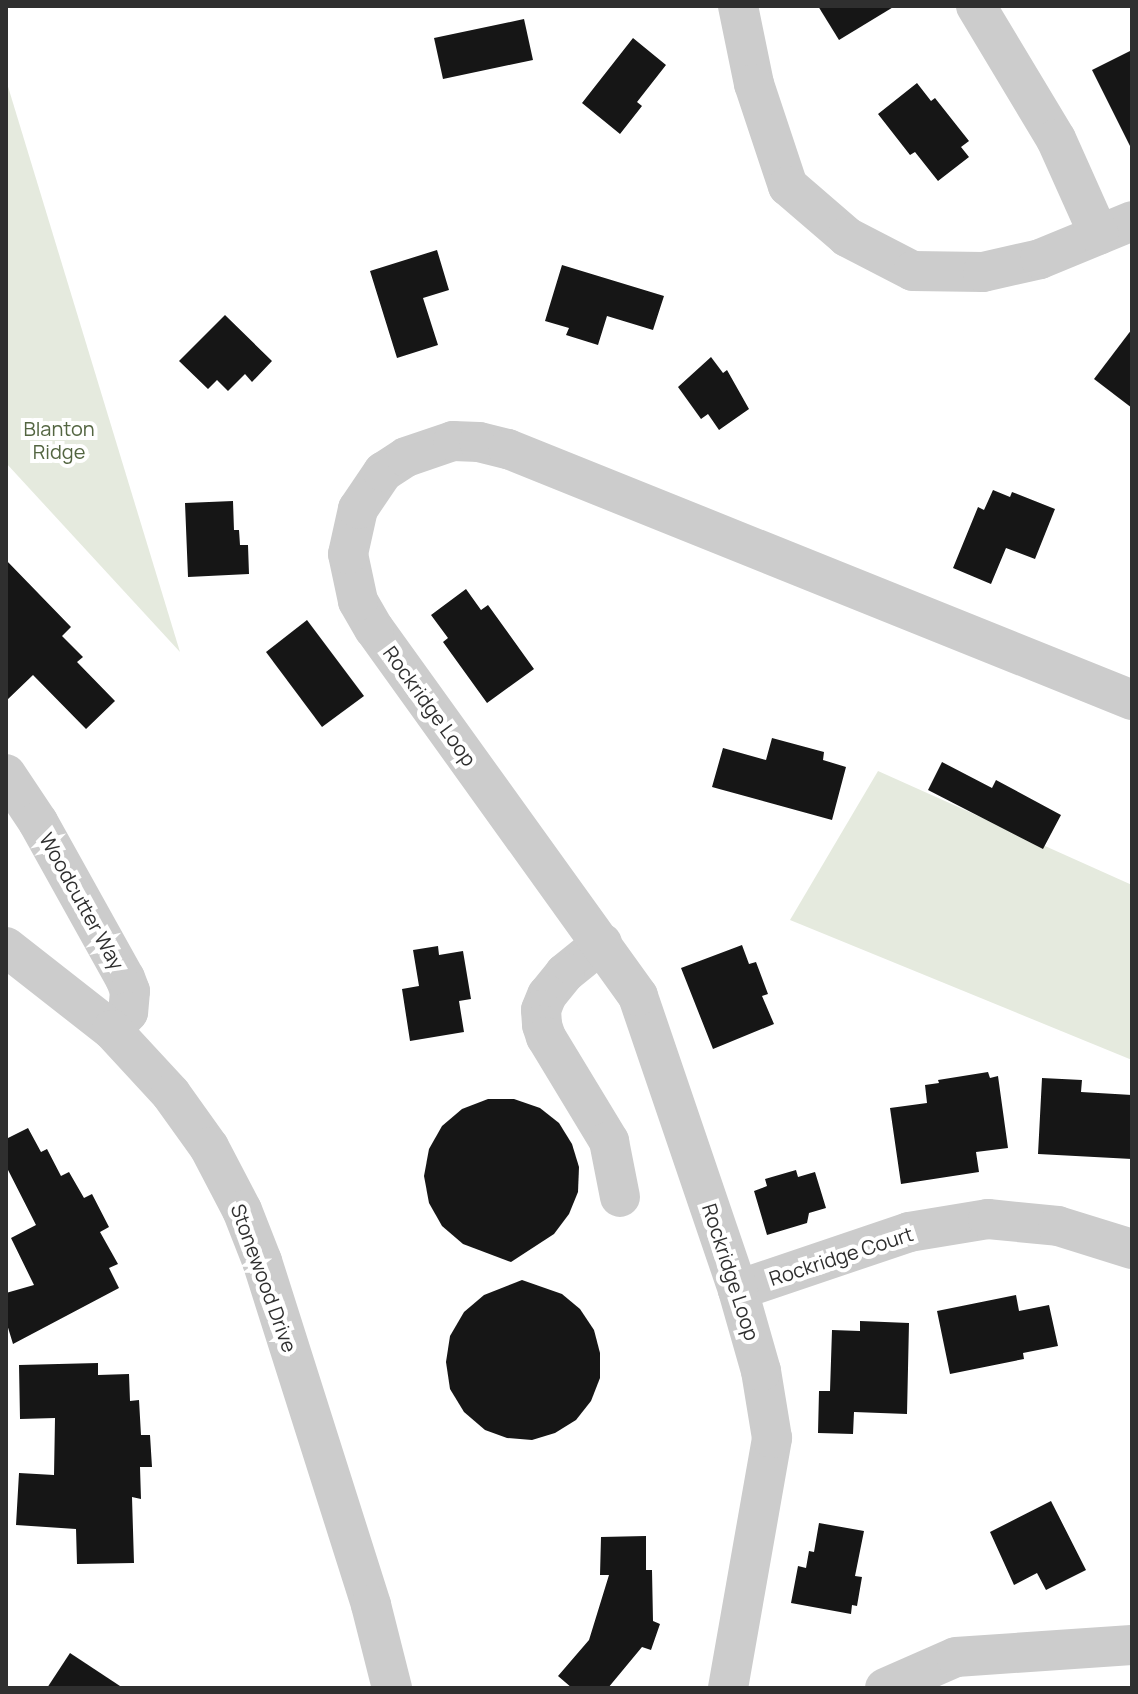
<!DOCTYPE html>
<html>
<head>
<meta charset="utf-8">
<style>
	body { margin:0 }
	#map { position:relative; width:1138px; height:1694px; overflow:hidden; background:#fff; font-family:Manrope,sans-serif }
	div>[style] { position:absolute }
	.green>* { inset:0; background:#e5eade }
	.building>* { inset:0; background:#161616 }
	.minor>* { height:40px; margin:-20px; padding:0 20px; transform-origin:20px; border-radius:20px; background:#ccc }
	span { translate:-50% -50%; white-space:nowrap; text-align:center; line-height:1.15; -webkit-text-stroke:8px #fff; paint-order:stroke }
	.park-label { font-size:20px; color:#536541 }
	.street-label { font-size:20px; color:#2f2f2f }
	.frame { position:absolute; inset:0; border:8px solid #2f2f2f; pointer-events:none }
</style>
</head>
<body>
<div id="map">
	<div class="green">
		<i style="clip-path:polygon(6px 80px,180px 652px,6px 463px)"></i>
		<i style="clip-path:polygon(878px 771px,1132px 885px,1132px 1060px,790px 920px)"></i>
	</div>
	<div class="building">
		<i style="clip-path:polygon(818px 6px,895px 6px,839px 40px)"></i>
		<i style="clip-path:polygon(524px 19px,533px 60px,443px 79px,434px 38px)"></i>
		<i style="clip-path:polygon(633px 38px,666px 65px,637px 102px,642px 106px,620px 134px,582px 103px)"></i>
		<i style="clip-path:polygon(1132px 50px,1132px 150px,1092px 70px)"></i>
		<i style="clip-path:polygon(917px 83px,931px 101px,935px 98px,969px 141px,961px 147px,969px 157px,938px 181px,915px 152px,910px 155px,878px 114px)"></i>
		<i style="clip-path:polygon(437px 250px,449px 290px,423px 298px,438px 345px,397px 358px,370px 271px)"></i>
		<i style="clip-path:polygon(562px 265px,664px 296px,653px 330px,607px 316px,598px 345px,566px 335px,569px 328px,545px 321px)"></i>
		<i style="clip-path:polygon(225px 315px,272px 361px,252px 382px,245px 374px,228px 391px,217px 380px,208px 389px,179px 361px)"></i>
		<i style="clip-path:polygon(1132px 329px,1132px 408px,1094px 379px)"></i>
		<i style="clip-path:polygon(711px 357px,723px 373px,727px 370px,749px 409px,719px 430px,708px 414px,701px 419px,678px 387px)"></i>
		<i style="clip-path:polygon(993px 490px,1010px 497px,1012px 492px,1055px 509px,1035px 559px,1006px 548px,991px 584px,953px 568px,978px 507px,984px 510px)"></i>
		<i style="clip-path:polygon(233px 501px,234px 530px,239px 530px,240px 545px,248px 545px,249px 574px,188px 577px,185px 503px)"></i>
		<i style="clip-path:polygon(6px 560px,71px 627px,62px 636px,83px 657px,77px 662px,115px 701px,86px 729px,33px 675px,6px 701px)"></i>
		<i style="clip-path:polygon(466px 589px,481px 610px,488px 605px,534px 669px,487px 703px,443px 642px,448px 638px,431px 615px)"></i>
		<i style="clip-path:polygon(307px 620px,364px 696px,322px 727px,266px 652px)"></i>
		<i style="clip-path:polygon(772px 738px,824px 752px,823px 760px,846px 767px,832px 820px,712px 787px,723px 748px,766px 760px)"></i>
		<i style="clip-path:polygon(942px 762px,992px 788px,996px 780px,1061px 815px,1043px 849px,928px 790px)"></i>
		<i style="clip-path:polygon(742px 945px,749px 964px,756px 962px,768px 994px,762px 996px,774px 1024px,713px 1049px,681px 968px)"></i>
		<i style="clip-path:polygon(438px 946px,439px 955px,463px 951px,471px 999px,459px 1001px,464px 1032px,410px 1041px,402px 989px,419px 986px,413px 950px)"></i>
		<i style="clip-path:polygon(988px 1072px,990px 1078px,998px 1076px,1008px 1148px,976px 1152px,979px 1172px,901px 1184px,890px 1108px,927px 1103px,925px 1085px,939px 1083px,938px 1080px)"></i>
		<i style="clip-path:polygon(1042px 1078px,1082px 1080px,1081px 1092px,1132px 1095px,1132px 1159px,1038px 1154px)"></i>
		<i style="clip-path:polygon(488px 1099px,514px 1099px,540px 1108px,559px 1123px,572px 1144px,579px 1167px,578px 1192px,569px 1214px,554px 1234px,511px 1262px,463px 1244px,442px 1226px,429px 1203px,424px 1176px,429px 1149px,442px 1126px,462px 1109px)"></i>
		<i style="clip-path:polygon(28px 1128px,41px 1152px,47px 1149px,61px 1176px,69px 1172px,84px 1198px,92px 1194px,109px 1227px,100px 1232px,118px 1264px,109px 1268px,119px 1288px,13px 1344px,6px 1321px,6px 1293px,34px 1285px,11px 1238px,36px 1225px,6px 1166px,6px 1139px)"></i>
		<i style="clip-path:polygon(796px 1170px,798px 1177px,815px 1172px,826px 1208px,809px 1213px,807px 1223px,767px 1235px,754px 1191px,767px 1186px,765px 1179px)"></i>
		<i style="clip-path:polygon(522px 1280px,562px 1294px,580px 1309px,594px 1330px,600px 1353px,600px 1378px,591px 1401px,576px 1420px,555px 1433px,532px 1440px,507px 1438px,485px 1430px,464px 1412px,450px 1389px,446px 1362px,450px 1336px,464px 1312px,484px 1295px)"></i>
		<i style="clip-path:polygon(1016px 1295px,1019px 1311px,1049px 1305px,1058px 1346px,1023px 1353px,1024px 1359px,950px 1374px,937px 1311px)"></i>
		<i style="clip-path:polygon(860px 1321px,909px 1323px,907px 1414px,854px 1412px,853px 1434px,818px 1433px,819px 1391px,830px 1391px,832px 1330px,860px 1331px)"></i>
		<i style="clip-path:polygon(98px 1363px,98px 1375px,129px 1374px,130px 1401px,139px 1400px,141px 1435px,150px 1435px,152px 1467px,140px 1467px,141px 1499px,132px 1497px,134px 1563px,77px 1564px,76px 1529px,16px 1525px,19px 1473px,54px 1475px,55px 1418px,20px 1419px,19px 1365px)"></i>
		<i style="clip-path:polygon(1051px 1501px,1086px 1570px,1046px 1590px,1037px 1573px,1014px 1585px,990px 1532px)"></i>
		<i style="clip-path:polygon(819px 1523px,864px 1531px,855px 1576px,862px 1577px,857px 1606px,852px 1605px,851px 1614px,791px 1603px,798px 1566px,806px 1568px,809px 1551px,814px 1552px)"></i>
		<i style="clip-path:polygon(646px 1536px,646px 1570px,652px 1570px,653px 1621px,660px 1624px,651px 1650px,642px 1647px,608px 1688px,572px 1688px,558px 1676px,589px 1640px,609px 1575px,600px 1575px,601px 1537px)"></i>
		<i style="clip-path:polygon(70px 1653px,123px 1688px,47px 1688px)"></i>
	</div>
	<div class="minor">
		<i style="left:738px;top:6px;width:80px;rotate:78.4deg"></i>
		<i style="left:754px;top:84px;width:108px;rotate:71.6deg"></i>
		<i style="left:788px;top:186px;width:78px;rotate:40.8deg"></i>
		<i style="left:847px;top:237px;width:74px;rotate:27.3deg"></i>
		<i style="left:913px;top:271px;width:70px;rotate:0.8deg"></i>
		<i style="left:983px;top:272px;width:58px;rotate:-12.8deg"></i>
		<i style="left:1040px;top:259px;width:100px;rotate:-22.4deg"></i>
		<i style="left:976px;top:6px;width:155px;rotate:59deg"></i>
		<i style="left:1056px;top:139px;width:105px;rotate:65.9deg"></i>
		<i style="left:6px;top:774px;width:58px;rotate:56.3deg"></i>
		<i style="left:38px;top:822px;width:179px;rotate:60.9deg"></i>
		<i style="left:125px;top:978px;width:14px;rotate:69deg"></i>
		<i style="left:130px;top:991px;width:21px;rotate:95deg"></i>
		<i style="left:128px;top:1012px;width:24px;rotate:132deg"></i>
		<i style="left:602px;top:943px;width:48px;rotate:141deg"></i>
		<i style="left:565px;top:973px;width:28px;rotate:129deg"></i>
		<i style="left:547px;top:995px;width:16px;rotate:112deg"></i>
		<i style="left:541px;top:1010px;width:15px;rotate:86deg"></i>
		<i style="left:542px;top:1025px;width:13px;rotate:72deg"></i>
		<i style="left:546px;top:1037px;width:122px;rotate:58.8deg"></i>
		<i style="left:609px;top:1141px;width:57px;rotate:78.9deg"></i>
		<i style="left:6px;top:947px;width:135px;rotate:38.1deg"></i>
		<i style="left:112px;top:1030px;width:87px;rotate:47.3deg"></i>
		<i style="left:171px;top:1094px;width:65px;rotate:54.4deg"></i>
		<i style="left:209px;top:1147px;width:71px;rotate:62.4deg"></i>
		<i style="left:242px;top:1210px;width:55px;rotate:68.6deg"></i>
		<i style="left:262px;top:1261px;width:361px;rotate:72.4deg"></i>
		<i style="left:371px;top:1605px;width:86px;rotate:75.8deg"></i>
		<i style="left:738px;top:1290px;width:181px;rotate:-18.7deg"></i>
		<i style="left:909px;top:1232px;width:80px;rotate:-9.3deg"></i>
		<i style="left:988px;top:1219px;width:70px;rotate:5.7deg"></i>
		<i style="left:1058px;top:1226px;width:77px;rotate:17.3deg"></i>
		<i style="left:728px;top:1688px;width:254px;rotate:-80deg"></i>
		<i style="left:772px;top:1438px;width:68px;rotate:-99.3deg"></i>
		<i style="left:761px;top:1371px;width:84px;rotate:-105.9deg"></i>
		<i style="left:738px;top:1290px;width:311px;rotate:-108.8deg"></i>
		<i style="left:638px;top:996px;width:452px;rotate:-125.7deg"></i>
		<i style="left:374px;top:629px;width:32px;rotate:-120deg"></i>
		<i style="left:358px;top:601px;width:48px;rotate:-102deg"></i>
		<i style="left:348px;top:554px;width:46px;rotate:-77.5deg"></i>
		<i style="left:358px;top:509px;width:45px;rotate:-56deg"></i>
		<i style="left:383px;top:472px;width:27px;rotate:-33deg"></i>
		<i style="left:406px;top:457px;width:50px;rotate:-18.8deg"></i>
		<i style="left:453px;top:441px;width:26px;rotate:2deg"></i>
		<i style="left:479px;top:442px;width:30px;rotate:14deg"></i>
		<i style="left:508px;top:449px;width:673px;rotate:21.91deg"></i>
		<i style="left:885px;top:1688px;width:77px;rotate:-23.6deg"></i>
		<i style="left:956px;top:1657px;width:176px;rotate:-3.9deg"></i>
	</div>
	<div class="park-label">
		<span style="left:59px;top:440px">Blanton<br>Ridge</span>
	</div>
	<div class="street-label">
		<span style="left:430px;top:706px;rotate:54deg">Rockridge Loop</span>
		<span style="left:82px;top:901px;rotate:61deg">Woodcutter Way</span>
		<span style="left:841px;top:1256px;rotate:-18deg">Rockridge Court</span>
		<span style="left:731px;top:1272px;rotate:72deg">Rockridge Loop</span>
		<span style="left:264px;top:1278px;rotate:70deg">Stonewood Drive</span>
	</div>
	<div class="frame"></div>
</div>
</body>
</html>
